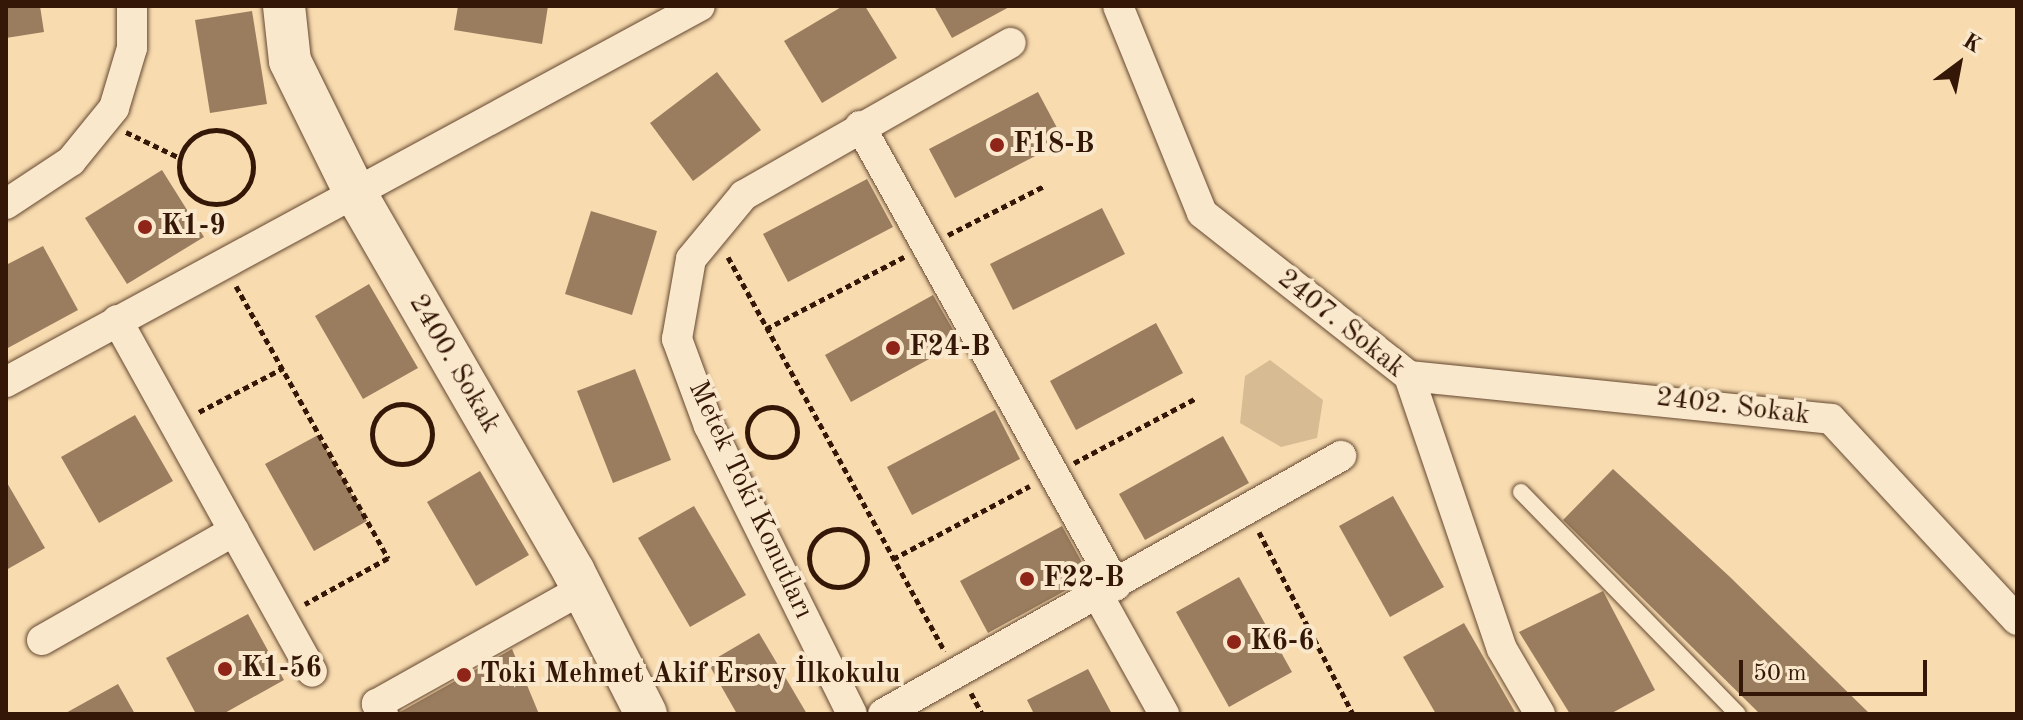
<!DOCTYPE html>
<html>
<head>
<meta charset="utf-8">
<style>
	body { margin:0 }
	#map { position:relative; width:2023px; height:720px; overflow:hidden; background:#f8dcb0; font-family:"Old Standard TT",serif }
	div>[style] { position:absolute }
	.green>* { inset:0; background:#d7bb93 }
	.building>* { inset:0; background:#9a7d5e }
	.path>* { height:5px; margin-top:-2.5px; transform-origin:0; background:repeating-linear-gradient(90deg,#341706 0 6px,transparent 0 10px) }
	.path>.ring { margin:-2.5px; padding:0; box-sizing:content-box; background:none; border:5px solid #341706; border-radius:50% }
	.roads { filter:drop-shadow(0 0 2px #654830) drop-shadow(0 0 2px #654830) }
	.lane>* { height:16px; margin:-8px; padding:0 8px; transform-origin:8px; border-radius:8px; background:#fae8cc }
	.street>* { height:30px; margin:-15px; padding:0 15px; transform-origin:15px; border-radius:15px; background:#fae8cc }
	.secondary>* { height:42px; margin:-21px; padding:0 21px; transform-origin:21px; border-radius:21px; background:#fae8cc }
	.dots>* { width:22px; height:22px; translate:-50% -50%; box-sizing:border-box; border:4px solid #fae8cc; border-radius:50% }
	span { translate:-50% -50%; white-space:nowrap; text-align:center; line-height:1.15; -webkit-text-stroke:8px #fae8cc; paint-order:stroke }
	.poi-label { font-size:28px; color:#341706; font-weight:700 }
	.left { translate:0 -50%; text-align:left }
	.street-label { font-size:28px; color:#341706 }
	.frame { position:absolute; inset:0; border:8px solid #341706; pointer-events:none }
	.north { position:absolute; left:1919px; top:24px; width:80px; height:80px; -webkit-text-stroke:6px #fae8cc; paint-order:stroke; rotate:32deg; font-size:22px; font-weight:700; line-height:32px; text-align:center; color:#341706 }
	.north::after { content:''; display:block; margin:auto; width:28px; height:36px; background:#341706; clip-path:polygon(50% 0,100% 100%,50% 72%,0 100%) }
	.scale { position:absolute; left:1739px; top:660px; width:188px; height:36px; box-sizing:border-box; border:4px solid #341706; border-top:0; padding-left:10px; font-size:24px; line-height:28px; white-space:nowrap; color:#341706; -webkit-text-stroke:6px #fae8cc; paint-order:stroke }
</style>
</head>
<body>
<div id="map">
	<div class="green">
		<i style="clip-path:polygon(1270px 360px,1323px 400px,1317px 438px,1281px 447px,1240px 423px,1245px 376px)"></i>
	</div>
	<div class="building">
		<i style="clip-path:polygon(6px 6px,40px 6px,44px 32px,6px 38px)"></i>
		<i style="clip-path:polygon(458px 6px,548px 6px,542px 44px,454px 30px)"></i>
		<i style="clip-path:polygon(843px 6px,865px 6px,897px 58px,822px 103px,784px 41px)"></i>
		<i style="clip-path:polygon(934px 6px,1011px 6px,952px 38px)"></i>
		<i style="clip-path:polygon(252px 11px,267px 104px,210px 113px,195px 20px)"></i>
		<i style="clip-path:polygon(717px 72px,761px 130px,693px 181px,650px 123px)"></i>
		<i style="clip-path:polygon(1038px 92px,1064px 141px,955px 198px,929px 149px)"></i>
		<i style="clip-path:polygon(162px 170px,204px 237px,127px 284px,85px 218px)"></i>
		<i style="clip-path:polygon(867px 179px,893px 227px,788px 282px,763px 234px)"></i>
		<i style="clip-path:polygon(1102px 208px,1125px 254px,1013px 310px,990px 264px)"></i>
		<i style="clip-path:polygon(591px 211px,657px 231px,632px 315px,565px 294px)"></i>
		<i style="clip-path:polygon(43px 246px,78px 310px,6px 349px,6px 265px)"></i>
		<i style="clip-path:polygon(369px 284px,418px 368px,363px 399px,315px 316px)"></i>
		<i style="clip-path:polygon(933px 295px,960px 342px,851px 402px,825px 355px)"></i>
		<i style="clip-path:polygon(1156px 323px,1183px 373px,1076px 430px,1050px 381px)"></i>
		<i style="clip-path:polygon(635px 369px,671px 460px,613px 483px,577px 391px)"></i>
		<i style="clip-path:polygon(995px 410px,1020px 459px,912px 515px,887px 467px)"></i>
		<i style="clip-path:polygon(135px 415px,173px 481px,99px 523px,61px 457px)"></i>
		<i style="clip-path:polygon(318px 435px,367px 521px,314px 551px,265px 464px)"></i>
		<i style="clip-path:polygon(1223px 436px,1249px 483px,1145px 540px,1119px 494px)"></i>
		<i style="clip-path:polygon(1613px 469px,1730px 577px,1870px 714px,1760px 714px,1563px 520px)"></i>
		<i style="clip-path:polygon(480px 471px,529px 555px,476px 586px,427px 502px)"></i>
		<i style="clip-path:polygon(6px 481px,45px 548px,6px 570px)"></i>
		<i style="clip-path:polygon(1393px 496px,1444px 587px,1390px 617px,1339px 526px)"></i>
		<i style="clip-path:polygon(694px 506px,746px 595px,690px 627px,638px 538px)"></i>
		<i style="clip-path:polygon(1062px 526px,1090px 577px,988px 633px,960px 581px)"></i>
		<i style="clip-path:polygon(1239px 577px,1292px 672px,1229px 707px,1176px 612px)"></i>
		<i style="clip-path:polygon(1603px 591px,1655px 690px,1610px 714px,1570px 714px,1519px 632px)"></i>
		<i style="clip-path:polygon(248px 614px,284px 680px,223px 714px,196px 714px,166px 658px)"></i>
		<i style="clip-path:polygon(1464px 623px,1516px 714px,1436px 714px,1403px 657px)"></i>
		<i style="clip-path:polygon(759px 633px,807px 714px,737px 714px,708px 663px)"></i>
		<i style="clip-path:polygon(512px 649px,539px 714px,401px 714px,400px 712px)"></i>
		<i style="clip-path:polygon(1088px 669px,1112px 714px,1034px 714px,1027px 700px)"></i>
		<i style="clip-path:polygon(118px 684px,135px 714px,64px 714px)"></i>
	</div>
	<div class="path">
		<i class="ring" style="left:179px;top:130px;width:69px;height:69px"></i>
		<i style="left:126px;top:132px;width:60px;rotate:25.7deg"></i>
		<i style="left:948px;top:235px;width:108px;rotate:-27deg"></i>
		<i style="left:728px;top:257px;width:450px;rotate:61.2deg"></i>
		<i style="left:236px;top:286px;width:312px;rotate:60.8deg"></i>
		<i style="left:388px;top:558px;width:95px;rotate:151deg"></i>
		<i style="left:766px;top:329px;width:156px;rotate:-27.6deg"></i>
		<i class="ring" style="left:372px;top:404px;width:55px;height:55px"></i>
		<i class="ring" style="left:747px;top:407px;width:45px;height:45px"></i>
		<i style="left:199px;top:412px;width:95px;rotate:-27.6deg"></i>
		<i style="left:1074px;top:463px;width:138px;rotate:-28deg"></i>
		<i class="ring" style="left:809px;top:529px;width:53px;height:53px"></i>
		<i style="left:1259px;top:532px;width:205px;rotate:62.7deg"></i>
		<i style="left:893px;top:559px;width:155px;rotate:-28.1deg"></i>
		<i style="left:971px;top:693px;width:24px;rotate:62deg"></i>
	</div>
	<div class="roads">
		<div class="lane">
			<i style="left:1521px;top:492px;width:310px;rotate:45.7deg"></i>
		</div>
		<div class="street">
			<i style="left:1118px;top:6px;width:223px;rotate:67.9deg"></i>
			<i style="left:1202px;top:213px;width:263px;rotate:38.2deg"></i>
			<i style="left:1409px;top:376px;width:288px;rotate:71.2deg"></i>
			<i style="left:1502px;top:649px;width:75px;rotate:59.7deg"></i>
			<i style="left:860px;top:126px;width:526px;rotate:60.9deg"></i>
			<i style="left:6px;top:204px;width:78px;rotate:-33.5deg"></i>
			<i style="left:71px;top:161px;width:68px;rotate:-50.9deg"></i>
			<i style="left:114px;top:108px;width:63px;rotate:-73.3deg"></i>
			<i style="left:132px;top:48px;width:42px;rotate:-90deg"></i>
			<i style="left:117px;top:320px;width:402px;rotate:61deg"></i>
			<i style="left:1409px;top:376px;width:424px;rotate:5.8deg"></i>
			<i style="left:1831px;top:419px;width:274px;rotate:47.2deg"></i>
			<i style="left:6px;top:382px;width:789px;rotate:-28.45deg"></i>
			<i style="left:1099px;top:597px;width:134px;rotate:60.9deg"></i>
			<i style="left:42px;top:640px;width:221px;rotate:-29.6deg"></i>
			<i style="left:383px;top:714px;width:12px;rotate:-121deg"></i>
			<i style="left:377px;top:704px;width:236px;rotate:-29.2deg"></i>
			<i style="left:852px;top:714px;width:322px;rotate:-116.4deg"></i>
			<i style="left:709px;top:426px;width:93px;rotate:-110.2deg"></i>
			<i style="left:677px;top:339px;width:81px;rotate:-80.1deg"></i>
			<i style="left:691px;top:259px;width:83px;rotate:-50.4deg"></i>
			<i style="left:744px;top:195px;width:307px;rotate:-29.7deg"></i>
			<i style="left:883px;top:714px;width:526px;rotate:-29.39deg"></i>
		</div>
		<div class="secondary">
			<i style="left:284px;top:6px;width:55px;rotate:83.8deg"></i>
			<i style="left:290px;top:61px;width:143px;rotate:63.8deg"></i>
			<i style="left:353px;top:189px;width:442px;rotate:60deg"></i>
			<i style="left:574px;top:572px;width:159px;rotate:63.1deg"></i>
		</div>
	</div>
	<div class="dots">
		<i style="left:997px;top:145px;background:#8f2418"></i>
		<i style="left:145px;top:227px;background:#8f2418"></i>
		<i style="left:893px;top:348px;background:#8f2418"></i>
		<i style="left:1027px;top:579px;background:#8f2418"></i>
		<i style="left:1234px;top:642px;background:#8f2418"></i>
		<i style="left:225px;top:669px;background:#8f2418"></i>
		<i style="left:464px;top:675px;background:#8f2418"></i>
	</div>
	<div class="poi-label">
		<span class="left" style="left:1013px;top:145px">F18-B</span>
		<span class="left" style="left:161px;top:227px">K1-9</span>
		<span class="left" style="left:909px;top:348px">F24-B</span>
		<span class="left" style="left:1043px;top:579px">F22-B</span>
		<span class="left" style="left:1250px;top:642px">K6-6</span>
		<span class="left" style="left:241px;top:669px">K1-56</span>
		<span class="left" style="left:480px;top:675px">Toki Mehmet Akif Ersoy İlkokulu</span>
	</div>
	<div class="street-label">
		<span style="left:1341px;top:324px;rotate:39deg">2407. Sokak</span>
		<span style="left:454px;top:364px;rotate:60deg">2400. Sokak</span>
		<span style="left:1733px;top:407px;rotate:7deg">2402. Sokak</span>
		<span style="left:750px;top:500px;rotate:65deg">Metek Toki Konutları</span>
	</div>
	<div class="frame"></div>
	<div class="north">K</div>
	<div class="scale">50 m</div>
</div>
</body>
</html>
